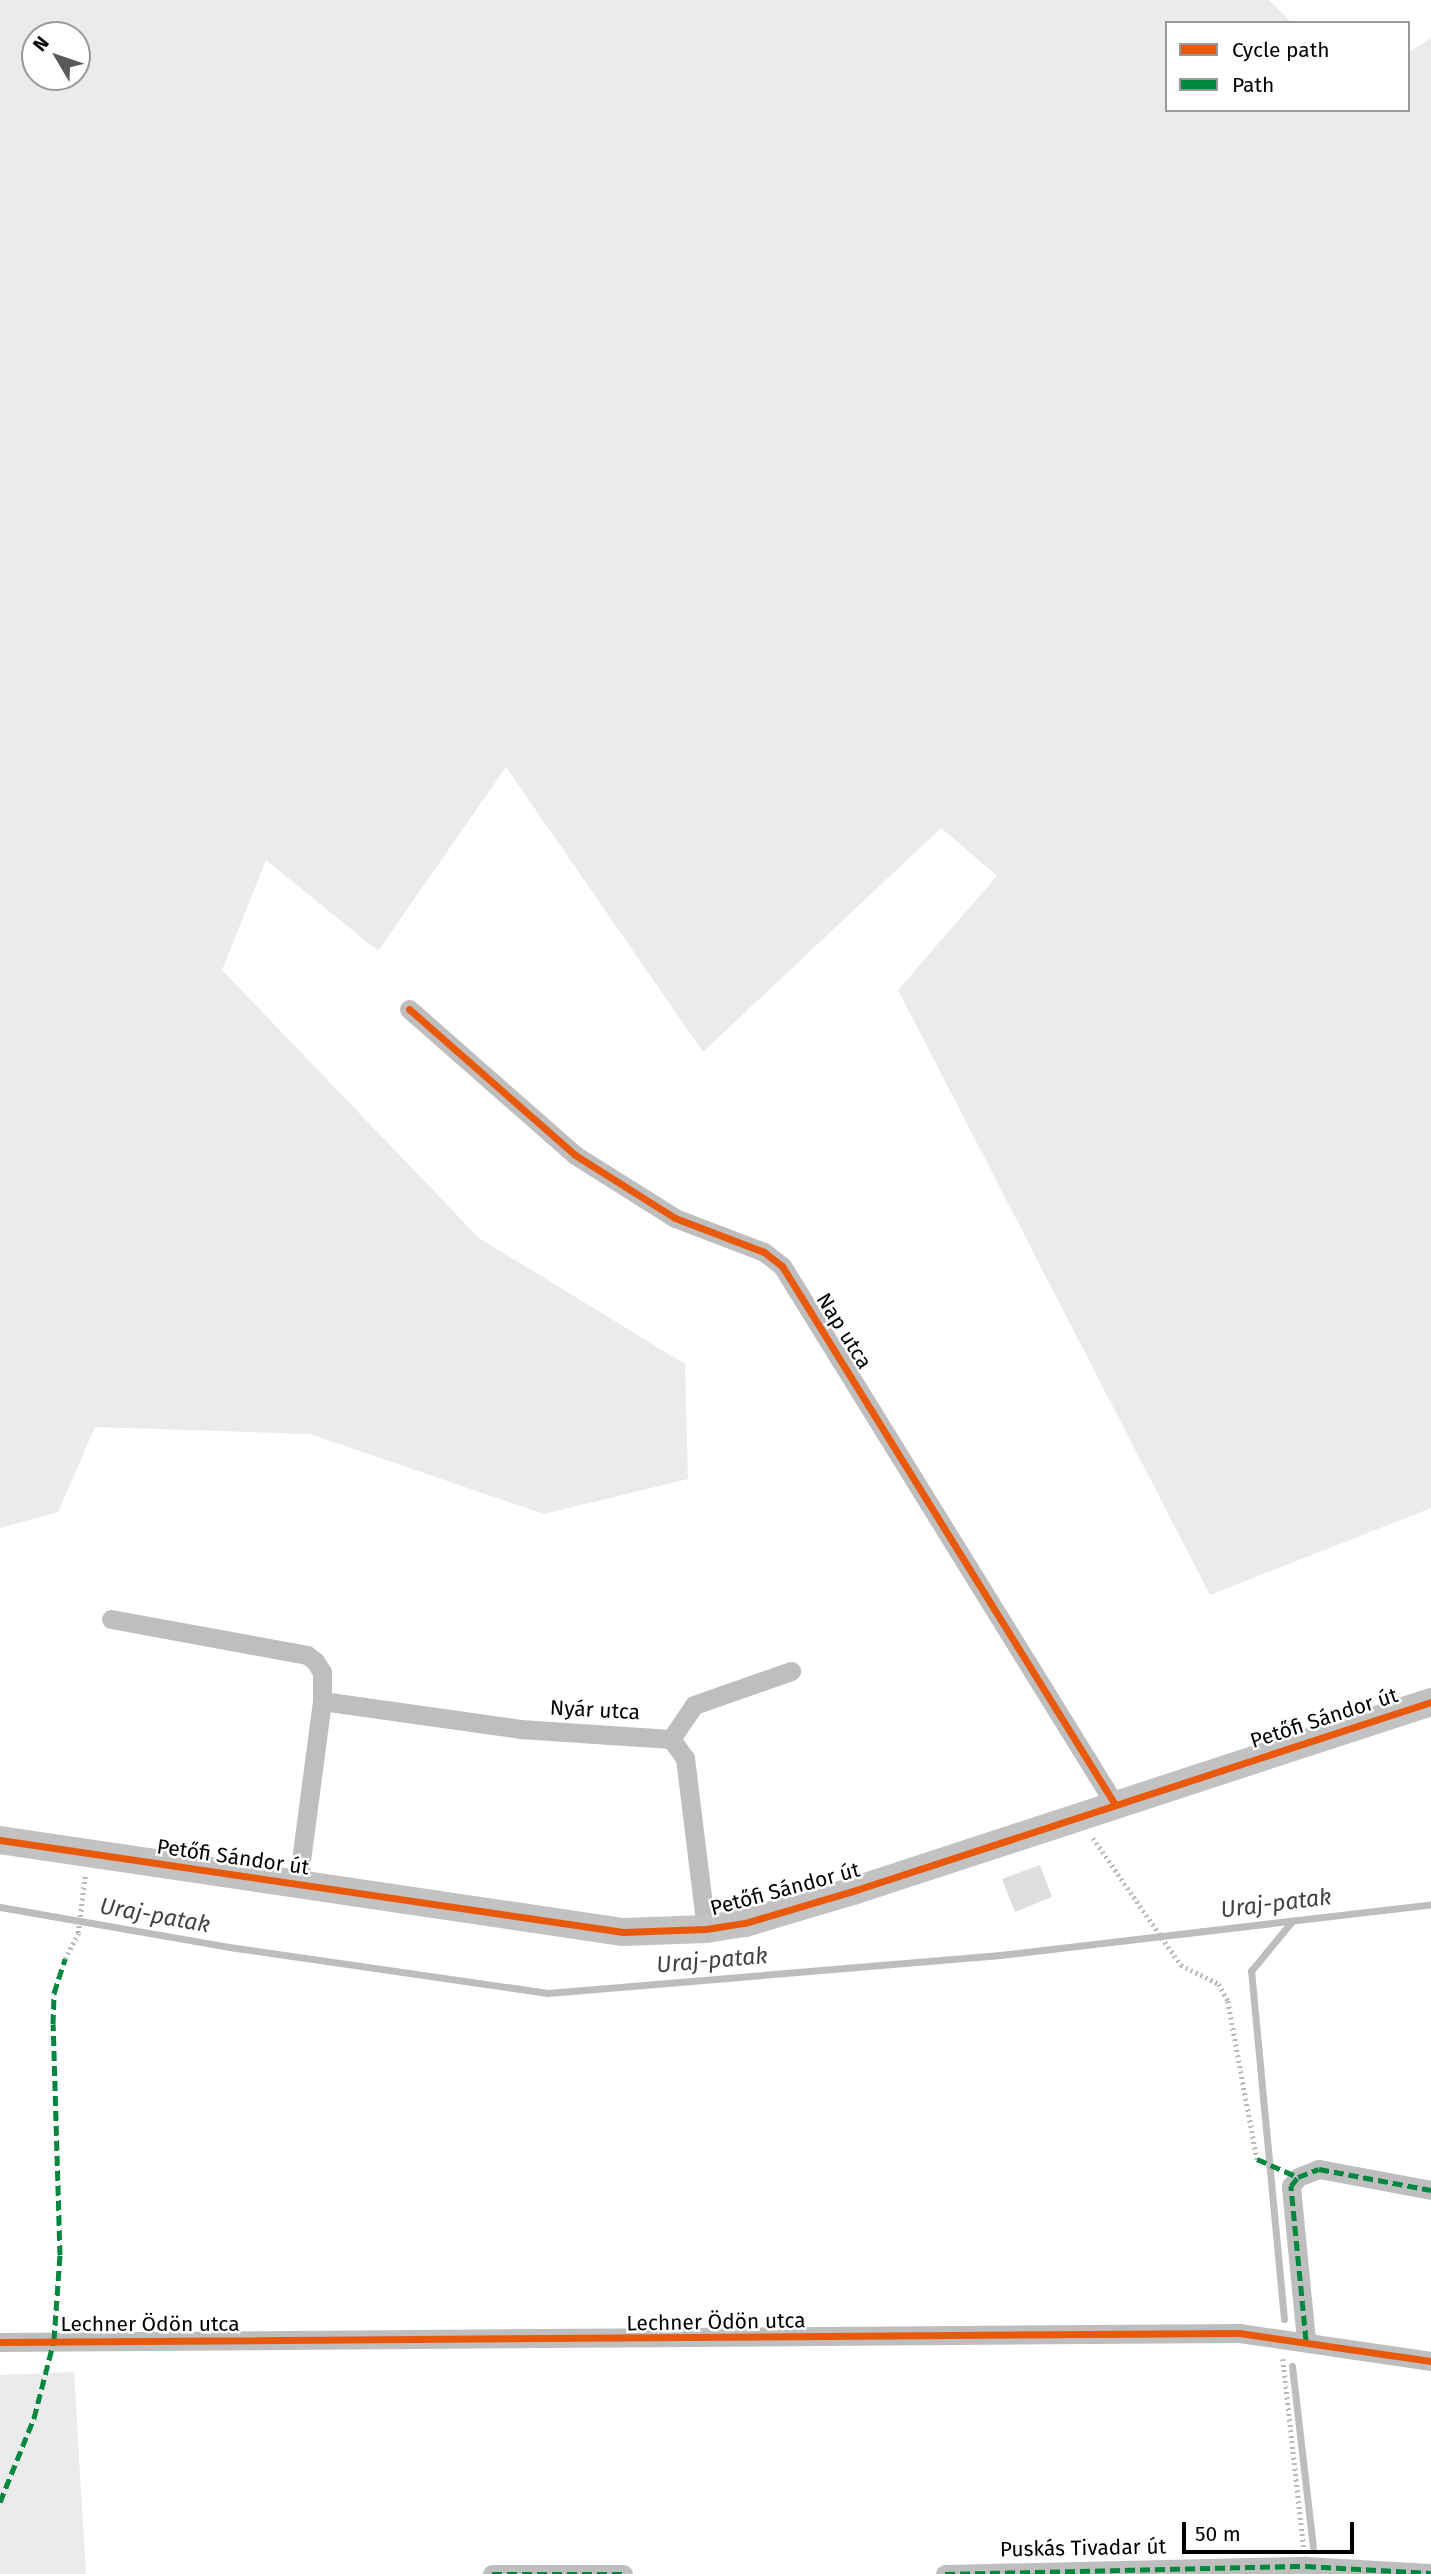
<!DOCTYPE html>
<html>
<head>
<meta charset="utf-8">
<style>
	body { margin:0 }
	#map { position:relative; width:1431px; height:2574px; overflow:hidden; background:#fff; font-family:"Fira Sans",sans-serif }
	div>[style] { position:absolute }
	.green>* { inset:0; background:#ebebeb }
	.stream>* { height:7px; margin:-3.5px; padding:0 3.5px; transform-origin:3.5px; border-radius:3.5px; background:#bdbdbd }
	.building>* { inset:0; background:#dedede }
	.path>* { height:4.5px; margin-top:-2.25px; transform-origin:0; background:repeating-linear-gradient(90deg,#b9b9b9 0 2px,transparent 0 5.5px) }
	.street>* { height:19px; margin:-9.5px; padding:0 9.5px; transform-origin:9.5px; border-radius:9.5px; background:#bebebe }
	.secondary>* { height:28px; margin:-14px; padding:0 14px; transform-origin:14px; border-radius:14px; background:#c2c2c2 }
	.quiet>* { height:5px; margin-top:-2.5px; transform-origin:0; background:repeating-linear-gradient(90deg,#00873e 0 10px,transparent 0 15px) }
	.cycleway>* { height:7px; margin:-3.5px; padding:0 3.5px; transform-origin:3.5px; border-radius:3.5px; background:#e8590c }
	span { translate:-50% -50%; white-space:nowrap; text-align:center; line-height:1.15; -webkit-text-stroke:5px #fff; paint-order:stroke }
	.street-label { font-size:21px; color:#000 }
	.water-label { font-size:23px; color:#424242; font-style:italic }
	.legend { position:absolute; left:1165px; top:21px; width:245px; height:91px; box-sizing:border-box; background:#fff; border:2px solid #999; margin:0; padding:9px 12px; list-style:none; font-size:21px; color:#000 }
	.legend li { display:flex; align-items:center; gap:14px; height:35px }
	.legend b { width:35px; border:2px solid #999 }
	.north { position:absolute; left:21px; top:21px; width:70px; height:70px; box-sizing:border-box; background:#fff; border:2px solid #999; border-radius:50%; rotate:309deg; font-size:19px; font-weight:700; line-height:28px; text-align:center; color:#000 }
	.north::after { content:''; display:block; margin:auto; width:24px; height:32px; background:#595959; clip-path:polygon(50% 0,100% 100%,50% 72%,0 100%) }
	.scale { position:absolute; left:1182px; top:2522px; width:172px; height:32px; box-sizing:border-box; border:4px solid #000; border-top:0; padding-left:9px; font-size:21px; line-height:24px; white-space:nowrap; color:#000; -webkit-text-stroke:5px #fff; paint-order:stroke }
</style>
</head>
<body>
<div id="map">
	<div class="green">
		<i style="clip-path:polygon(evenodd,0 0,1269px 0,1292px 23px,1167px 23px,1167px 110px,1408px 110px,1408px 53px,1431px 38px,1431px 1508px,1210px 1595px,898px 990px,997px 876px,941px 828px,703px 1052px,506px 767px,378px 951px,266px 860px,222px 970px,479px 1238px,685px 1364px,688px 1479px,544px 1514px,310px 1434px,95px 1427px,58px 1512px,0 1528px,0 0,35px 35px,77px 35px,77px 77px,35px 77px,35px 35px)"></i>
		<i style="clip-path:polygon(74px 2372px,86px 2574px,0 2574px,0 2375px)"></i>
	</div>
	<div class="stream">
		<i style="left:0;top:1907px;width:232px;rotate:9.9deg"></i>
		<i style="left:229px;top:1947px;width:322px;rotate:8.2deg"></i>
		<i style="left:548px;top:1993px;width:454px;rotate:-4.8deg"></i>
		<i style="left:1000px;top:1955px;width:434px;rotate:-6.7deg"></i>
		<i style="left:1284px;top:2319px;width:350px;rotate:-95.4deg"></i>
		<i style="left:1251px;top:1971px;width:65px;rotate:-50.6deg"></i>
		<i style="left:1292px;top:2366px;width:182px;rotate:83.4deg"></i>
	</div>
	<div class="building">
		<i style="clip-path:polygon(1040px 1865px,1052px 1897px,1015px 1912px,1002px 1879px)"></i>
	</div>
	<div class="path">
		<i style="left:1093px;top:1838px;width:155px;rotate:55.3deg"></i>
		<i style="left:1181px;top:1965px;width:42px;rotate:26.6deg"></i>
		<i style="left:1219px;top:1984px;width:19px;rotate:62deg"></i>
		<i style="left:1228px;top:2001px;width:161px;rotate:79.6deg"></i>
		<i style="left:65px;top:1959px;width:29px;rotate:-63deg"></i>
		<i style="left:78px;top:1933px;width:57px;rotate:-83deg"></i>
		<i style="left:1283px;top:2359px;width:191px;rotate:83.7deg"></i>
	</div>
	<div class="street">
		<i style="left:409px;top:1009px;width:221px;rotate:41.3deg"></i>
		<i style="left:575px;top:1155px;width:118px;rotate:32.2deg"></i>
		<i style="left:675px;top:1218px;width:95px;rotate:20.9deg"></i>
		<i style="left:764px;top:1252px;width:23px;rotate:38deg"></i>
		<i style="left:782px;top:1266px;width:631px;rotate:58.27deg"></i>
		<i style="left:111px;top:1619px;width:199px;rotate:10.4deg"></i>
		<i style="left:307px;top:1655px;width:10px;rotate:37deg"></i>
		<i style="left:315px;top:1661px;width:13px;rotate:58deg"></i>
		<i style="left:322px;top:1672px;width:29px;rotate:90deg"></i>
		<i style="left:322px;top:1701px;width:185px;rotate:97.5deg"></i>
		<i style="left:322px;top:1701px;width:200px;rotate:8deg"></i>
		<i style="left:520px;top:1729px;width:151px;rotate:3.8deg"></i>
		<i style="left:671px;top:1739px;width:24px;rotate:54deg"></i>
		<i style="left:685px;top:1758px;width:172px;rotate:83deg"></i>
		<i style="left:671px;top:1739px;width:41px;rotate:-55.9deg"></i>
		<i style="left:694px;top:1705px;width:103px;rotate:-19.3deg"></i>
		<i style="left:1306px;top:2340px;width:155px;rotate:-95.6deg"></i>
		<i style="left:1291px;top:2186px;width:11px;rotate:-52deg"></i>
		<i style="left:1298px;top:2177px;width:22px;rotate:-21deg"></i>
		<i style="left:1319px;top:2169px;width:114px;rotate:10.6deg"></i>
		<i style="left:0;top:2342px;width:1239px;rotate:-0.42deg"></i>
		<i style="left:1239px;top:2333px;width:194px;rotate:8.3deg"></i>
		<i style="left:492px;top:2574px;width:131px"></i>
		<i style="left:945px;top:2574px;width:361px;rotate:-1.3deg"></i>
		<i style="left:1306px;top:2566px;width:125px;rotate:3.2deg"></i>
	</div>
	<div class="secondary">
		<i style="left:0;top:1840px;width:630px;rotate:8.4deg"></i>
		<i style="left:623px;top:1932px;width:83px;rotate:-2.1deg"></i>
		<i style="left:706px;top:1929px;width:39px;rotate:-9deg"></i>
		<i style="left:745px;top:1923px;width:113px;rotate:-16.5deg"></i>
		<i style="left:853px;top:1891px;width:608px;rotate:-18.11deg"></i>
	</div>
	<div class="quiet">
		<i style="left:1257px;top:2159px;width:45px;rotate:23.7deg"></i>
		<i style="left:1306px;top:2340px;width:155px;rotate:-95.6deg"></i>
		<i style="left:1291px;top:2186px;width:11px;rotate:-52deg"></i>
		<i style="left:1298px;top:2177px;width:22px;rotate:-21deg"></i>
		<i style="left:1319px;top:2169px;width:114px;rotate:10.6deg"></i>
		<i style="left:0;top:2502px;width:91px;rotate:-68deg"></i>
		<i style="left:34px;top:2418px;width:81px;rotate:-75.6deg"></i>
		<i style="left:54px;top:2340px;width:85px;rotate:-86deg"></i>
		<i style="left:60px;top:2255px;width:231px;rotate:-91.7deg"></i>
		<i style="left:53px;top:2024px;width:31px;rotate:-88deg"></i>
		<i style="left:54px;top:1993px;width:36px;rotate:-72deg"></i>
		<i style="left:492px;top:2574px;width:131px"></i>
		<i style="left:945px;top:2574px;width:361px;rotate:-1.3deg"></i>
		<i style="left:1306px;top:2566px;width:125px;rotate:3.2deg"></i>
	</div>
	<div class="cycleway">
		<i style="left:409px;top:1009px;width:221px;rotate:41.3deg"></i>
		<i style="left:575px;top:1155px;width:118px;rotate:32.2deg"></i>
		<i style="left:675px;top:1218px;width:95px;rotate:20.9deg"></i>
		<i style="left:764px;top:1252px;width:23px;rotate:38deg"></i>
		<i style="left:782px;top:1266px;width:631px;rotate:58.27deg"></i>
		<i style="left:0;top:1840px;width:630px;rotate:8.4deg"></i>
		<i style="left:623px;top:1932px;width:83px;rotate:-2.1deg"></i>
		<i style="left:706px;top:1929px;width:39px;rotate:-9deg"></i>
		<i style="left:745px;top:1923px;width:113px;rotate:-16.5deg"></i>
		<i style="left:853px;top:1891px;width:608px;rotate:-18.11deg"></i>
		<i style="left:0;top:2342px;width:1239px;rotate:-0.42deg"></i>
		<i style="left:1239px;top:2333px;width:194px;rotate:8.3deg"></i>
	</div>
	<div class="street-label">
		<span style="left:844px;top:1331px;rotate:58deg">Nap utca</span>
		<span style="left:595px;top:1710px;rotate:3deg">Nyár utca</span>
		<span style="left:1324px;top:1718px;rotate:-18deg">Petőfi Sándor út</span>
		<span style="left:233px;top:1857px;rotate:8deg">Petőfi Sándor út</span>
		<span style="left:785px;top:1889px;rotate:-15deg">Petőfi Sándor út</span>
		<span style="left:716px;top:2322px;rotate:-1deg">Lechner Ödön utca</span>
		<span style="left:150px;top:2324px">Lechner Ödön utca</span>
		<span style="left:1083px;top:2548px;rotate:-1deg">Puskás Tivadar út</span>
	</div>
	<div class="water-label">
		<span style="left:1276px;top:1903px;rotate:-7deg">Uraj-patak</span>
		<span style="left:155px;top:1915px;rotate:10deg">Uraj-patak</span>
		<span style="left:712px;top:1960px;rotate:-5deg">Uraj-patak</span>
	</div>
	<ul class="legend">
	<li><b style="height:9px;background:#e8590c"></b>Cycle path</li>
	<li><b style="height:9px;background:#00873e"></b>Path</li>
	</ul>
	<div class="north">N</div>
	<div class="scale">50 m</div>
</div>
</body>
</html>
